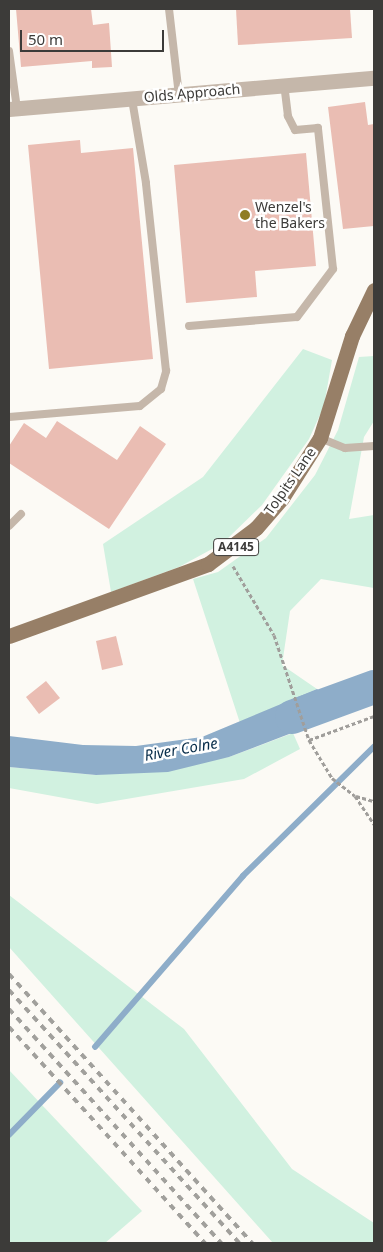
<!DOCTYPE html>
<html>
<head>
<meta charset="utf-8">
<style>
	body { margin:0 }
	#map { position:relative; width:383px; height:1252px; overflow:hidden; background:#fcfaf5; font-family:"Noto Sans",sans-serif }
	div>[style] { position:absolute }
	.green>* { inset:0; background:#d1f1e0 }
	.water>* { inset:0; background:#8eadc9 }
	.stream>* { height:5.5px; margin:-2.75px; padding:0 2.75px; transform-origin:2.75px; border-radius:2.75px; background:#8eadc9 }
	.river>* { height:34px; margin:-17px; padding:0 17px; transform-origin:17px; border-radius:17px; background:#8eadc9 }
	.building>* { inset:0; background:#eabdb3 }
	.path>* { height:3px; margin-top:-1.5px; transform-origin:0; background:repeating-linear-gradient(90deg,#a09e9b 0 4px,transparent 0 6.5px) }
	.service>* { height:8px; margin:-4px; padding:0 4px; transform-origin:4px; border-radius:4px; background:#c5b7aa }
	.minor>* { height:15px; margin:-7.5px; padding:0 7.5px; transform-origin:7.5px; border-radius:7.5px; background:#c5b7aa }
	.primary>* { height:15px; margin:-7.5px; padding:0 7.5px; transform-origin:7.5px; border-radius:7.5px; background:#977f67 }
	.rail>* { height:4px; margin-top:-2px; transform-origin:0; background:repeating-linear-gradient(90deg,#a1a09c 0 6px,transparent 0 12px) }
	.dots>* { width:14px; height:14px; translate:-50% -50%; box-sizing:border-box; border:2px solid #fff; border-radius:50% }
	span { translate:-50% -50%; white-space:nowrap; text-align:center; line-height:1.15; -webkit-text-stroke:5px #fff; paint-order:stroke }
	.shield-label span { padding:1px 4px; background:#fff; border:1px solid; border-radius:4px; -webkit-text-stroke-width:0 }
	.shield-label { font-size:12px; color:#3c3b39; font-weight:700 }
	.street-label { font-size:14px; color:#3c3b39 }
	.poi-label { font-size:14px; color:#3c3b39 }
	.left { translate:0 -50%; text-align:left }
	.water-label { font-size:15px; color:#072c49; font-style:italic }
	.frame { position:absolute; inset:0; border:10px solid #3c3b39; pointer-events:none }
	.scale { position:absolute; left:20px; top:30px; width:144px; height:22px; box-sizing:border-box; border:2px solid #3c3b39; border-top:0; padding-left:6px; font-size:15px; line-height:18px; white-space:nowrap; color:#3c3b39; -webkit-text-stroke:4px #fff; paint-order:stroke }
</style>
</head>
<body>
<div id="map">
	<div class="green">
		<i style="clip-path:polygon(303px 349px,332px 360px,324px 406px,309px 439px,262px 505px,223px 543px,179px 567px,111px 592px,103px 544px,203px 477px)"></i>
		<i style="clip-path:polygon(374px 356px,374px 421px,364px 437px,349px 519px,374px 515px,374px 588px,321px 579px,290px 611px,282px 665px,317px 689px,240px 723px,193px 579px,218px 572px,266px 538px,315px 475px,338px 430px,359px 357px)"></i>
		<i style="clip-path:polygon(293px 733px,300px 749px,244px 779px,97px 804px,9px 788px,9px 767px,96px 775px,229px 757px)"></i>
		<i style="clip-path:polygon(9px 895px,184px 1029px,292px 1169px,374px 1223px,374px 1243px,273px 1243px,9px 947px)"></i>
		<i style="clip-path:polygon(9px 1070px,142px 1211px,105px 1243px,9px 1243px)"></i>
	</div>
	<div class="water">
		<i style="clip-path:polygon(317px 689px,349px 711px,229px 757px,168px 772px,96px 775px,9px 767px,9px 736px,83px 745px,136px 746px,202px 737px)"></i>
	</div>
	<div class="stream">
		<i style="left:95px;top:1047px;width:226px;rotate:-49.1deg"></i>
		<i style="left:243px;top:876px;width:184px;rotate:-44.6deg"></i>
		<i style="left:9px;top:1135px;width:73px;rotate:-45.6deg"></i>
	</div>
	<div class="river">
		<i style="left:292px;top:717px;width:87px;rotate:-20.1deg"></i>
	</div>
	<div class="building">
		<i style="clip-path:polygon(16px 9px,91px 9px,93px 25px,109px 23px,112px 67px,92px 68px,92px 61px,21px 67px)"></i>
		<i style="clip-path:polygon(236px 9px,350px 9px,352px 38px,238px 45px)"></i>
		<i style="clip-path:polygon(365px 102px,368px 125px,374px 124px,374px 226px,343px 229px,328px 107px)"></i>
		<i style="clip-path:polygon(80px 140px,81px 153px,133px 148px,153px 359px,49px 369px,28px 145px)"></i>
		<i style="clip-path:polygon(306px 153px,316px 266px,255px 271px,257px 297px,186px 303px,174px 165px)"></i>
		<i style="clip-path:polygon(57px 421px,117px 460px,140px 426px,166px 444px,109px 529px,9px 463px,9px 446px,24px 423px,46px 438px)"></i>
		<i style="clip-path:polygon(116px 636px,123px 665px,102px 670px,96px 641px)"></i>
		<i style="clip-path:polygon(46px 681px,60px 698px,39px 714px,26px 697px)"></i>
	</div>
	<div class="path">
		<i style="left:233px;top:566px;width:80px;rotate:59.3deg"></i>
		<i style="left:274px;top:635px;width:111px;rotate:71.6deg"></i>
		<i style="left:309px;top:740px;width:44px;rotate:58.8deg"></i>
		<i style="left:332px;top:778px;width:29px;rotate:38deg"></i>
		<i style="left:355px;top:796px;width:34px;rotate:56deg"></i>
		<i style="left:309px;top:740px;width:69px;rotate:-20.3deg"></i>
		<i style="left:356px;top:796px;width:19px;rotate:16deg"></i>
	</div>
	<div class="service">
		<i style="left:169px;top:9px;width:87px;rotate:83.4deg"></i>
		<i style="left:9px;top:51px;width:59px;rotate:82.1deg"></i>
		<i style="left:189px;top:326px;width:108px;rotate:-4.8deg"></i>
		<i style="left:297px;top:317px;width:60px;rotate:-53.1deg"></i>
		<i style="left:333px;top:269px;width:142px;rotate:-96.1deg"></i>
		<i style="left:318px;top:128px;width:23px;rotate:175deg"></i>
		<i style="left:295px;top:130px;width:16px;rotate:-117deg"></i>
		<i style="left:288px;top:116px;width:31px;rotate:-97deg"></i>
		<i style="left:9px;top:417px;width:131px;rotate:-4.8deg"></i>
		<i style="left:140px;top:406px;width:27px;rotate:-39deg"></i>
		<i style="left:161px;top:389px;width:19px;rotate:-74deg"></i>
		<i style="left:166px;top:371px;width:189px;rotate:-96.1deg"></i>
		<i style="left:146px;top:183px;width:85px;rotate:-99.5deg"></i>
		<i style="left:320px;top:438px;width:27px;rotate:22deg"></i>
		<i style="left:345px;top:448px;width:29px;rotate:-4deg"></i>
		<i style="left:9px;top:526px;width:17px;rotate:-45deg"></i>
	</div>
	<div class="minor">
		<i style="left:9px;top:109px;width:366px;rotate:-4.9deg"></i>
	</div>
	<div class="primary">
		<i style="left:9px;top:636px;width:212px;rotate:-19.9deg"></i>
		<i style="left:208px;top:564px;width:60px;rotate:-36.9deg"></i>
		<i style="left:256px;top:528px;width:40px;rotate:-49deg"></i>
		<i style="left:282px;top:498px;width:71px;rotate:-57.7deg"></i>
		<i style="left:320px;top:438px;width:107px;rotate:-72.6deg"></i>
		<i style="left:352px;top:336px;width:51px;rotate:-64.4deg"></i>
	</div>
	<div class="rail">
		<i style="left:9px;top:974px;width:363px;rotate:47.9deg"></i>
		<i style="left:9px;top:990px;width:342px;rotate:47.7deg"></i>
		<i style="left:9px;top:1009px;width:316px;rotate:47.8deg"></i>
		<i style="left:9px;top:1027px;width:292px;rotate:47.8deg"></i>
	</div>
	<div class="dots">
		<i style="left:245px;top:215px;background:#8f7d23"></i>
	</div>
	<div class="shield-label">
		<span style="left:236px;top:547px">A4145</span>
	</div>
	<div class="street-label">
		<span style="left:192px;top:93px;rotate:-5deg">Olds Approach</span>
		<span style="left:290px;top:481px;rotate:-55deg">Tolpits Lane</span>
	</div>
	<div class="poi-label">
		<span class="left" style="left:255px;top:215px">Wenzel's<br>the Bakers</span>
	</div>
	<div class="water-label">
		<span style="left:181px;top:749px;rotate:-10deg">River Colne</span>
	</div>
	<div class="frame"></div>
	<div class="scale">50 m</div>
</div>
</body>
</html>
